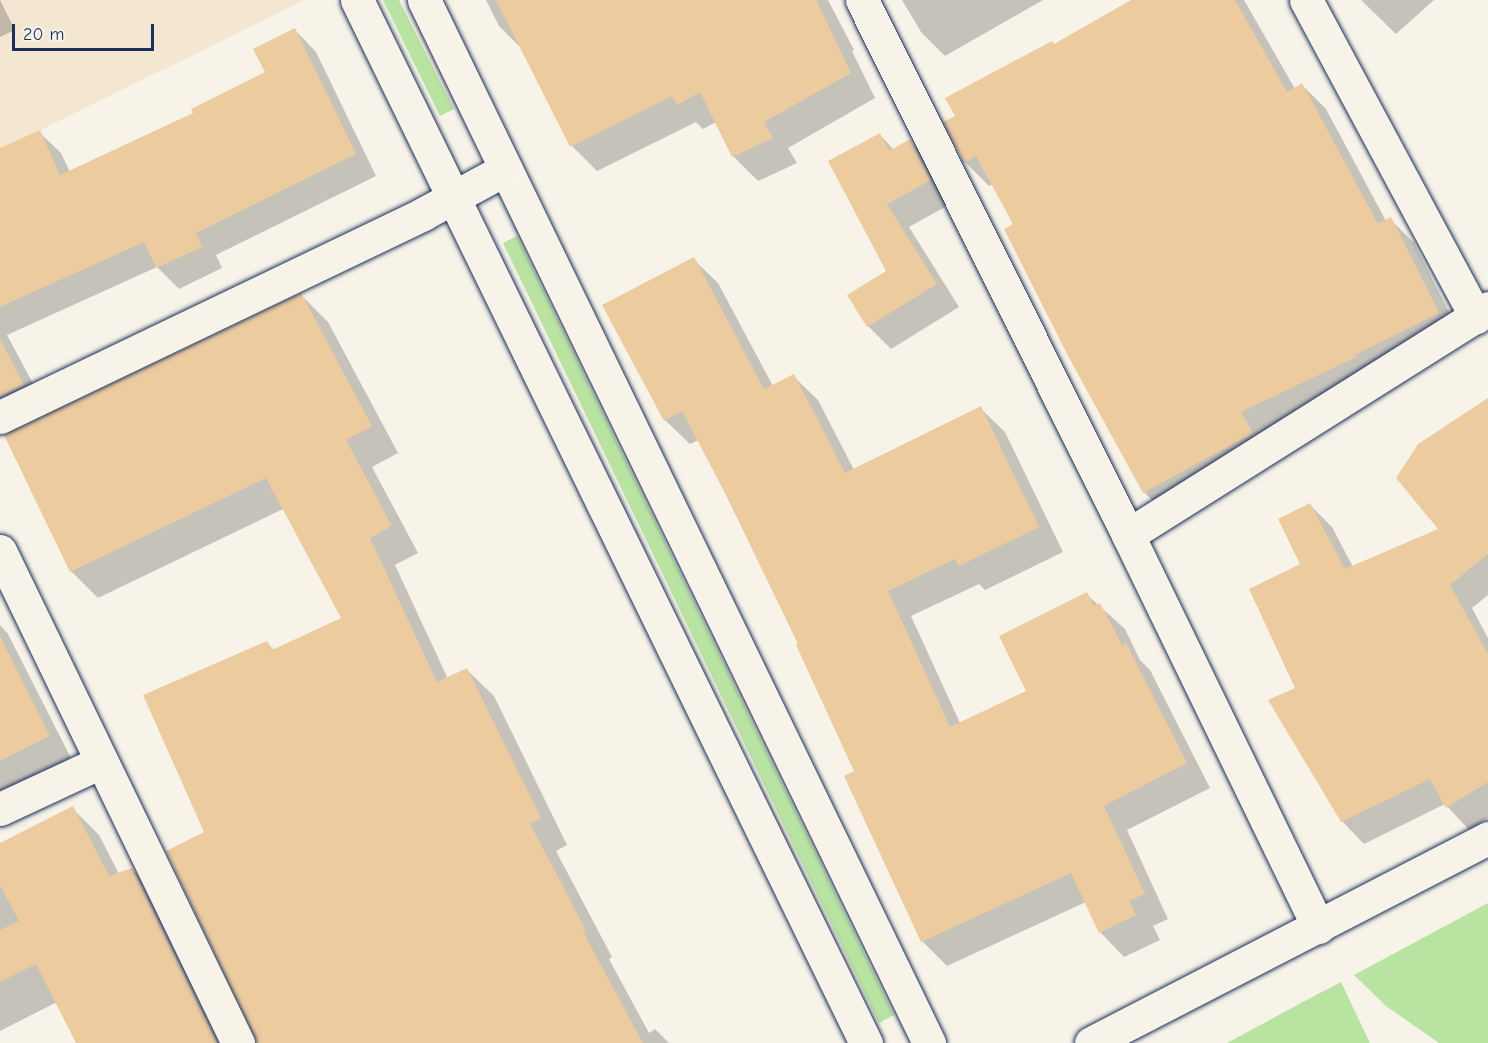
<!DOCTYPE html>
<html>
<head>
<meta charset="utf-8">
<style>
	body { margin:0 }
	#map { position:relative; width:1488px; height:1043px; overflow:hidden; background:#f7f3e8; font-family:"Comic Neue",sans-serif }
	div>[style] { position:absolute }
	.built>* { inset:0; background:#f4e7d2 }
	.green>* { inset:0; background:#b8e3a0 }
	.shadow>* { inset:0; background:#0003 }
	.building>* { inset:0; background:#eccc9e }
	.roads { filter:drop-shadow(0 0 2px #1b2f5e) drop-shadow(0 0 2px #1b2f5e) }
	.minor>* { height:33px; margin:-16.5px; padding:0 16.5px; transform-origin:16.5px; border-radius:16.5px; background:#f7f3e8 }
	span { translate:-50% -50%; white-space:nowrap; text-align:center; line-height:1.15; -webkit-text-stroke:4.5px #f7f3e8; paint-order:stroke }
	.scale { position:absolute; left:12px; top:24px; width:142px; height:27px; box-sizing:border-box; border:3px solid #1b2f5e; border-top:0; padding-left:8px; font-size:18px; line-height:21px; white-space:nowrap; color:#1b2f5e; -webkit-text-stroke:4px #f7f3e8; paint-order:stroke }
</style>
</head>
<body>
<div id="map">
	<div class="built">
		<i style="clip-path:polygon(0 0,302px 0,302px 1px,0 150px)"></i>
	</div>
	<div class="green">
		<i style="clip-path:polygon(383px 0,399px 0,454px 109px,440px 116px)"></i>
		<i style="clip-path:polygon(517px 236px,894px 1015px,879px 1023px,503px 243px)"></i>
		<i style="clip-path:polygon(1488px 903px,1488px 1043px,1439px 1043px,1386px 1006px,1354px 975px)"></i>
		<i style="clip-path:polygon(1341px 982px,1370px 1043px,1227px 1043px,1301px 1003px)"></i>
	</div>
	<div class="shadow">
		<i style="clip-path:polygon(0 0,15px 30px,0 37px)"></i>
		<i style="clip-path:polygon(486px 0,828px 0,854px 50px,852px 51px,875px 98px,788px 148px,797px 163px,758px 181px,733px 156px,716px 122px,703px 129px,696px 122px,597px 171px,572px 146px,524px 51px,499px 26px)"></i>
		<i style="clip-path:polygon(902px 0,1043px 0,945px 56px,921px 32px)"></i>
		<i style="clip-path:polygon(1134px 0,1244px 0,1295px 89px,1302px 85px,1326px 109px,1386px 221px,1390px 219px,1414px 243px,1462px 338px,1168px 516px,1144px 492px,993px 184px,989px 186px,965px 162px,957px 116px,1055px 45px)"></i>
		<i style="clip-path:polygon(1361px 0,1434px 0,1396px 34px)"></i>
		<i style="clip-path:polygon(295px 30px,316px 52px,376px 176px,216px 255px,222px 268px,179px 289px,157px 267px,7px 335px,45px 406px,0 413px,0 150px,39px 132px,61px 153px,70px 172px,195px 114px,267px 73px)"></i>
		<i style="clip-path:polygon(880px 135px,894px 150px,910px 141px,933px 164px,952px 203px,909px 227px,959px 307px,891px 349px,868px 326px,888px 272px)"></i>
		<i style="clip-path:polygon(693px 259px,718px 283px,773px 386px,793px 376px,818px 400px,854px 470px,980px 408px,1005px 432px,1063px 552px,985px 590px,979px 584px,911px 616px,960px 723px,1028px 692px,1086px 594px,1125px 629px,1140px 660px,1150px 670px,1210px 788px,1127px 830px,1168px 919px,1153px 926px,1160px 940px,1124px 957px,1100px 932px,1086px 902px,947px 966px,922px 941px,856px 772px,800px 644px,699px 440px,690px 444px,665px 420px)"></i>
		<i style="clip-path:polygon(301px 295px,328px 322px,398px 453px,372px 467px,418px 553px,395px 565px,448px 679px,467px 670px,494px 696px,567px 845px,556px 851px,612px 957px,609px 959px,649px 1033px,655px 1029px,669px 1043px,258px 1043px,206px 832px,267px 643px,275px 651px,343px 618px,285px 508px,98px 598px,71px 571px,6px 436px)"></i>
		<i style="clip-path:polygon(1488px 400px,1488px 595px,1472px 608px,1488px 638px,1488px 818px,1469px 830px,1445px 804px,1364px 844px,1342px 821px,1297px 689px,1302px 565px,1310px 505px,1332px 527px,1353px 567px,1440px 530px)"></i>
		<i style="clip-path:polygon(0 625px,8px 634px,71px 758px,0 794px)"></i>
		<i style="clip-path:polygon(72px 808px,99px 835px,119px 874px,132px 869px,159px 896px,230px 1043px,78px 1043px,57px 1002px,0 1031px,0 844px)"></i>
	</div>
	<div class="building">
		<i style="clip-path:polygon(496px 0,816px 0,851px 73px,764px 122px,773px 138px,732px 157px,700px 92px,677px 105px,672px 96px,570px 147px)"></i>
		<i style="clip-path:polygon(1131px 0,1235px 0,1287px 92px,1302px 83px,1378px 224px,1391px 217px,1439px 313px,1355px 355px,1356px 357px,1241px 412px,1253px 433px,1143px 493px,1068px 356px,1004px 229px,1013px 224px,976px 156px,964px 163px,943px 122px,955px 116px,945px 98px,1052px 41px,1054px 44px)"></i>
		<i style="clip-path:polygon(295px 28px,356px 154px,196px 233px,202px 247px,156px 268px,144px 242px,0 307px,0 148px,40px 130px,60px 175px,193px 113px,191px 109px,265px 72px,253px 49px)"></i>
		<i style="clip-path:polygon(880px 133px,889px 151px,910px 139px,931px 180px,887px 204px,937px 284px,867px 327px,847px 295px,886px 271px,828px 161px)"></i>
		<i style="clip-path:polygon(694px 257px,764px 389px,794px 374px,845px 473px,981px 406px,1039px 527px,959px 566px,955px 559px,888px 591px,950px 727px,1026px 691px,999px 636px,1087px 592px,1094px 606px,1100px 603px,1122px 645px,1126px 643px,1187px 763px,1104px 806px,1145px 894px,1129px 901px,1136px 915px,1099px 933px,1071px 873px,921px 942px,844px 776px,854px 771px,796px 645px,798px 644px,726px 495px,682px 411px,664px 421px,602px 305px)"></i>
		<i style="clip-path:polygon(301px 293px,372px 426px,346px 440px,392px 526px,370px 538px,437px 682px,467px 668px,541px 818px,530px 824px,586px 930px,583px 932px,643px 1043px,257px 1043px,166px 851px,204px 832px,143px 695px,267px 641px,272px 650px,341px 618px,266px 478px,70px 572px,4px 435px)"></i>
		<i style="clip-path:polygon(0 339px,24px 385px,0 396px)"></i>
		<i style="clip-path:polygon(1488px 398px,1488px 554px,1450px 585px,1488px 654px,1488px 782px,1446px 808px,1430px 779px,1341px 822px,1268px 700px,1295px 688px,1249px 589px,1300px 564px,1278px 519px,1310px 503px,1345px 569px,1438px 529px,1396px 478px,1418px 444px)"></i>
		<i style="clip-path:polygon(0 636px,50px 736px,0 761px)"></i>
		<i style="clip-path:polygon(73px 806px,109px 876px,132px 868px,217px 1043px,76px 1043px,36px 964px,0 982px,0 930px,19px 921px,0 885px,0 843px)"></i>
	</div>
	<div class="roads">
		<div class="minor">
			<i style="left:357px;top:0;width:1161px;rotate:63.99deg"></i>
			<i style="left:424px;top:0;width:1159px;rotate:64.16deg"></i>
			<i style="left:862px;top:0;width:597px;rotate:63.56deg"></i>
			<i style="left:1128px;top:535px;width:436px;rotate:64.1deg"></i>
			<i style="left:1306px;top:0;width:360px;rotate:61.8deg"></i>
			<i style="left:0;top:417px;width:469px;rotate:-25.6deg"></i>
			<i style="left:423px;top:214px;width:94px;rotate:-28.5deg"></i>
			<i style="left:1128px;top:535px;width:426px;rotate:-32.2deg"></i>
			<i style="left:0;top:551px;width:547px;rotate:64.19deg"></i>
			<i style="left:0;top:809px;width:111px;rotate:-25deg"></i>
			<i style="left:1091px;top:1043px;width:447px;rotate:-27.3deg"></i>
		</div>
	</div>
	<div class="scale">20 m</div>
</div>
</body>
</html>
